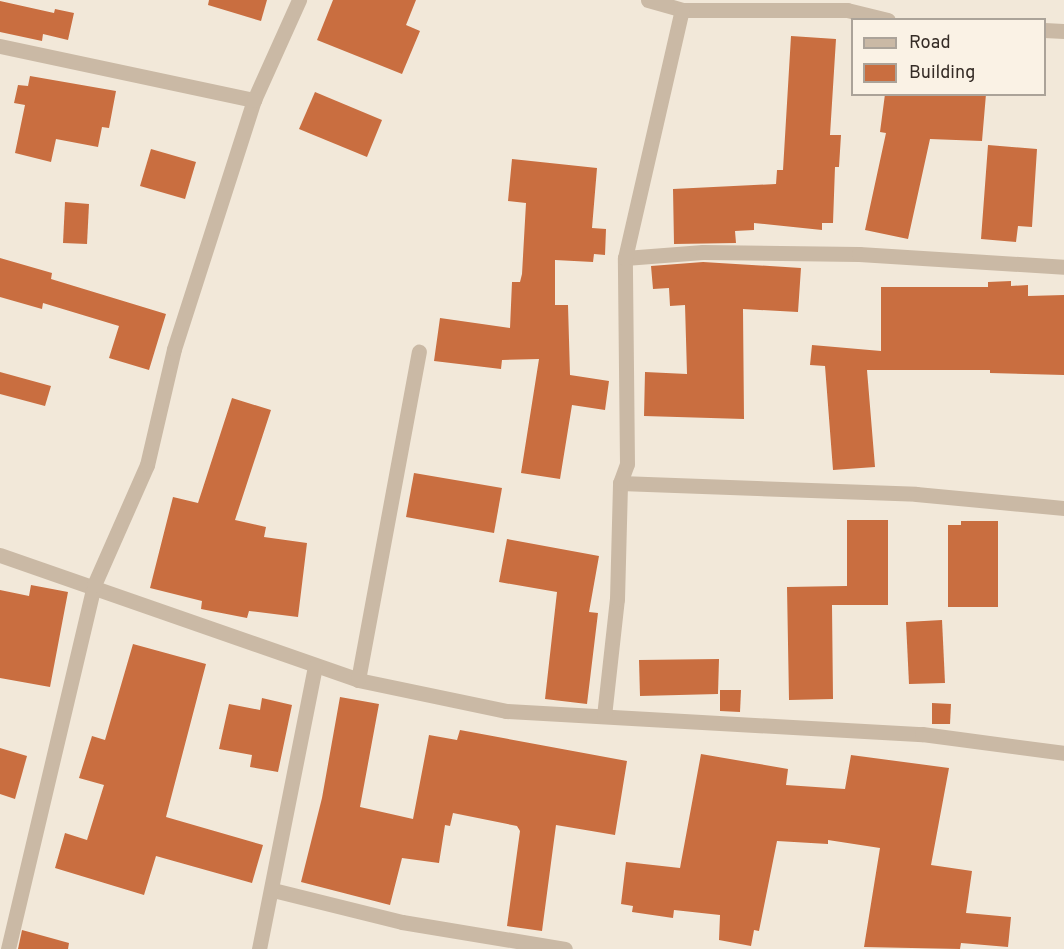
<!DOCTYPE html>
<html>
<head>
<meta charset="utf-8">
<style>
	body { margin:0 }
	#map { position:relative; width:1064px; height:949px; overflow:hidden; background:#f2e8d9; font-family:Overpass,sans-serif }
	div>[style] { position:absolute }
	.building>* { inset:0; background:#c96e40 }
	.minor>* { height:15px; margin:-7.5px; padding:0 7.5px; transform-origin:7.5px; border-radius:7.5px; background:#cab9a5 }
	span { translate:-50% -50%; white-space:nowrap; text-align:center; line-height:1.15; -webkit-text-stroke:5px #faf2e5; paint-order:stroke }
	.legend { position:absolute; left:851px; top:18px; width:195px; height:78px; box-sizing:border-box; background:#faf2e5; border:2px solid #aba399; margin:0; padding:8px 10px; list-style:none; font-size:18px; color:#352c26 }
	.legend li { display:flex; align-items:center; gap:12px; height:30px }
	.legend b { width:30px; border:2px solid #aba399 }
</style>
</head>
<body>
<div id="map">
	<div class="building">
		<i style="clip-path:polygon(209px 0,267px 0,261px 21px,208px 5px)"></i>
		<i style="clip-path:polygon(333px 0,416px 0,406px 25px,420px 31px,402px 74px,317px 40px)"></i>
		<i style="clip-path:polygon(0 1px,54px 13px,55px 9px,74px 13px,68px 40px,43px 34px,42px 41px,0 32px)"></i>
		<i style="clip-path:polygon(791px 36px,836px 39px,830px 135px,841px 135px,839px 167px,835px 167px,833px 223px,822px 223px,822px 230px,754px 223px,754px 230px,735px 231px,736px 243px,674px 244px,673px 189px,776px 184px,777px 170px,783px 170px)"></i>
		<i style="clip-path:polygon(30px 76px,116px 91px,109px 128px,102px 127px,98px 147px,56px 139px,51px 162px,15px 153px,25px 105px,14px 103px,18px 85px,28px 86px)"></i>
		<i style="clip-path:polygon(315px 92px,382px 120px,367px 157px,299px 129px)"></i>
		<i style="clip-path:polygon(885px 94px,986px 94px,982px 141px,930px 139px,908px 239px,865px 230px,886px 133px,880px 132px)"></i>
		<i style="clip-path:polygon(988px 145px,1037px 149px,1032px 227px,1018px 226px,1016px 242px,981px 239px)"></i>
		<i style="clip-path:polygon(151px 149px,196px 162px,185px 199px,140px 186px)"></i>
		<i style="clip-path:polygon(512px 159px,597px 168px,592px 228px,606px 229px,605px 255px,594px 254px,593px 262px,555px 260px,555px 305px,568px 305px,570px 375px,609px 381px,605px 410px,572px 405px,560px 479px,521px 473px,539px 359px,502px 360px,501px 369px,434px 361px,440px 318px,510px 328px,512px 282px,520px 282px,522px 274px,526px 203px,508px 201px)"></i>
		<i style="clip-path:polygon(65px 202px,89px 204px,87px 244px,63px 243px)"></i>
		<i style="clip-path:polygon(0 258px,52px 273px,51px 279px,166px 314px,149px 370px,109px 358px,119px 326px,43px 303px,42px 309px,0 297px)"></i>
		<i style="clip-path:polygon(703px 262px,801px 268px,798px 312px,743px 309px,744px 419px,644px 416px,645px 372px,687px 374px,685px 305px,670px 306px,669px 288px,653px 289px,651px 266px)"></i>
		<i style="clip-path:polygon(1011px 281px,1011px 286px,1028px 285px,1028px 296px,1064px 295px,1064px 375px,990px 373px,990px 370px,867px 370px,875px 467px,833px 470px,825px 366px,810px 365px,812px 345px,881px 351px,881px 287px,988px 287px,988px 282px)"></i>
		<i style="clip-path:polygon(0 372px,51px 386px,45px 406px,0 394px)"></i>
		<i style="clip-path:polygon(232px 398px,271px 410px,235px 520px,266px 527px,264px 537px,307px 543px,298px 617px,249px 611px,247px 618px,201px 609px,202px 601px,150px 588px,173px 497px,198px 503px)"></i>
		<i style="clip-path:polygon(414px 473px,502px 488px,494px 533px,406px 517px)"></i>
		<i style="clip-path:polygon(847px 520px,888px 520px,888px 605px,832px 605px,833px 699px,789px 700px,787px 587px,847px 586px)"></i>
		<i style="clip-path:polygon(961px 521px,998px 521px,998px 607px,948px 607px,948px 525px,961px 525px)"></i>
		<i style="clip-path:polygon(507px 539px,599px 556px,589px 612px,598px 613px,587px 704px,545px 699px,557px 592px,499px 582px)"></i>
		<i style="clip-path:polygon(31px 585px,68px 592px,50px 687px,0 678px,0 590px,29px 596px)"></i>
		<i style="clip-path:polygon(942px 620px,945px 683px,909px 684px,906px 622px)"></i>
		<i style="clip-path:polygon(133px 644px,206px 664px,166px 817px,263px 845px,252px 883px,156px 856px,144px 895px,55px 868px,65px 833px,87px 840px,104px 785px,79px 778px,92px 736px,105px 740px)"></i>
		<i style="clip-path:polygon(719px 659px,718px 694px,640px 696px,639px 660px)"></i>
		<i style="clip-path:polygon(720px 690px,741px 690px,740px 712px,720px 711px)"></i>
		<i style="clip-path:polygon(340px 697px,379px 704px,360px 807px,413px 819px,429px 735px,457px 740px,460px 730px,627px 761px,615px 835px,556px 825px,542px 931px,507px 926px,520px 831px,517px 826px,453px 813px,450px 826px,445px 825px,439px 863px,402px 858px,390px 905px,301px 882px,322px 798px)"></i>
		<i style="clip-path:polygon(262px 698px,292px 705px,278px 772px,250px 767px,252px 755px,219px 749px,229px 704px,260px 710px)"></i>
		<i style="clip-path:polygon(932px 703px,951px 704px,950px 724px,932px 724px)"></i>
		<i style="clip-path:polygon(0 748px,27px 756px,15px 799px,0 794px)"></i>
		<i style="clip-path:polygon(701px 754px,788px 769px,786px 785px,845px 789px,851px 755px,949px 768px,931px 865px,972px 871px,966px 913px,1011px 917px,1008px 947px,961px 943px,960px 949px,864px 947px,880px 848px,828px 840px,828px 844px,777px 841px,759px 931px,754px 930px,751px 946px,719px 940px,720px 915px,674px 910px,673px 918px,632px 912px,633px 906px,621px 904px,626px 862px,680px 868px)"></i>
		<i style="clip-path:polygon(22px 930px,69px 943px,68px 949px,18px 949px)"></i>
	</div>
	<div class="minor">
		<i style="left:648px;top:0;width:35px;rotate:16deg"></i>
		<i style="left:682px;top:10px;width:165px"></i>
		<i style="left:847px;top:10px;width:42px;rotate:13.7deg"></i>
		<i style="left:1044px;top:30px;width:20px;rotate:3deg"></i>
		<i style="left:0;top:46px;width:260px;rotate:12deg"></i>
		<i style="left:625px;top:258px;width:78px;rotate:-4.4deg"></i>
		<i style="left:703px;top:252px;width:156px;rotate:0.7deg"></i>
		<i style="left:859px;top:254px;width:205px;rotate:3.6deg"></i>
		<i style="left:620px;top:483px;width:296px;rotate:2.1deg"></i>
		<i style="left:916px;top:494px;width:149px;rotate:5.4deg"></i>
		<i style="left:0;top:555px;width:379px;rotate:19.2deg"></i>
		<i style="left:358px;top:680px;width:151px;rotate:11.8deg"></i>
		<i style="left:506px;top:711px;width:417px;rotate:3.2deg"></i>
		<i style="left:922px;top:734px;width:143px;rotate:7.6deg"></i>
		<i style="left:358px;top:680px;width:334px;rotate:-79.5deg"></i>
		<i style="left:604px;top:716px;width:118px;rotate:-83.7deg"></i>
		<i style="left:617px;top:599px;width:116px;rotate:-88.5deg"></i>
		<i style="left:620px;top:483px;width:20px;rotate:-70deg"></i>
		<i style="left:627px;top:464px;width:206px;rotate:-90.6deg"></i>
		<i style="left:625px;top:258px;width:254px;rotate:-77.1deg"></i>
		<i style="left:273px;top:890px;width:133px;rotate:13.9deg"></i>
		<i style="left:402px;top:922px;width:165px;rotate:9.4deg"></i>
		<i style="left:8px;top:949px;width:374px;rotate:-76.7deg"></i>
		<i style="left:94px;top:585px;width:131px;rotate:-66.2deg"></i>
		<i style="left:147px;top:465px;width:119px;rotate:-76.9deg"></i>
		<i style="left:174px;top:349px;width:262px;rotate:-72.2deg"></i>
		<i style="left:254px;top:100px;width:110px;rotate:-65.8deg"></i>
		<i style="left:259px;top:949px;width:288px;rotate:-78.8deg"></i>
	</div>
	<ul class="legend">
	<li><b style="height:8px;background:#cab9a5"></b>Road</li>
	<li><b style="height:16px;background:#c96e40"></b>Building</li>
	</ul>
</div>
</body>
</html>
